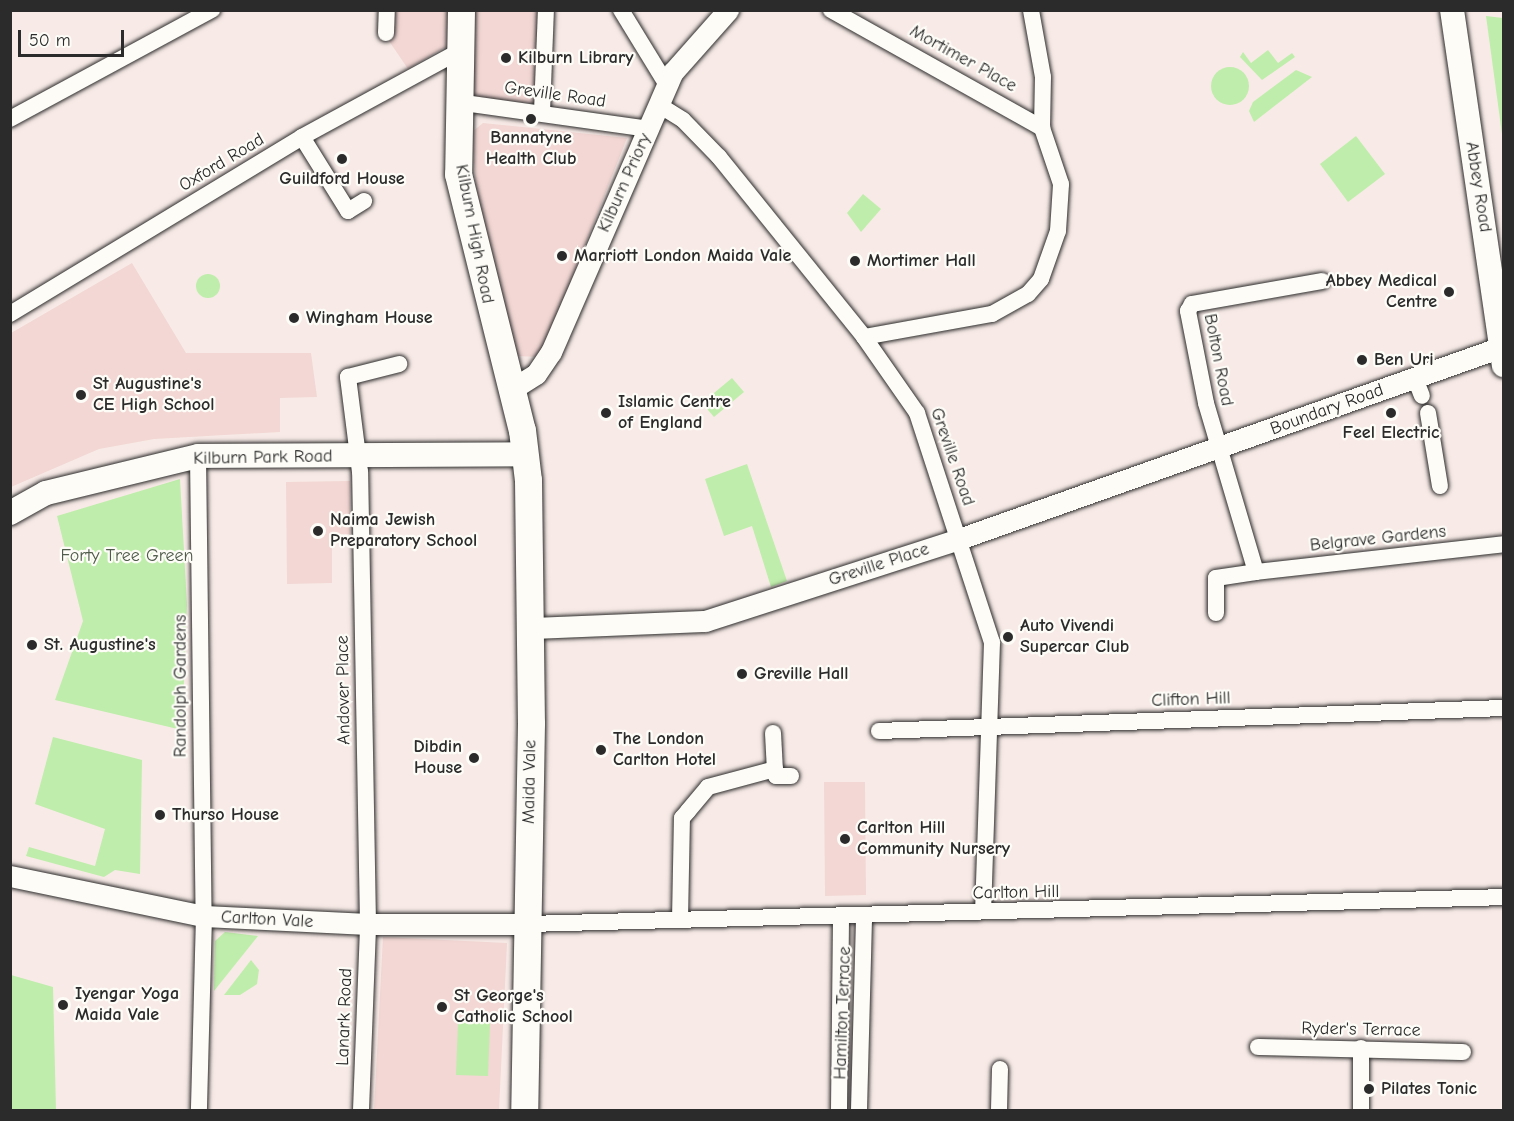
<!DOCTYPE html>
<html>
<head>
<meta charset="utf-8">
<style>
	body { margin:0 }
	#map { position:relative; width:1514px; height:1121px; overflow:hidden; background:#f8ebe7; font-family:"Comic Neue",sans-serif }
	div>[style] { position:absolute }
	.built>* { inset:0; background:#f2d7d4 }
	.green>* { inset:0; background:#bfedab }
	.round { border-radius:50% }
	.roads { filter:drop-shadow(0 0 2px #2b2b2b) drop-shadow(0 0 2px #2b2b2b) }
	.minor>* { height:16px; margin:-8px; padding:0 8px; transform-origin:8px; border-radius:8px; background:#fdfcf7 }
	.tertiary>* { height:21px; margin:-10.5px; padding:0 10.5px; transform-origin:10.5px; border-radius:10.5px; background:#fdfcf7 }
	.secondary>* { height:24px; margin:-12px; padding:0 12px; transform-origin:12px; border-radius:12px; background:#fdfcf7 }
	.primary>* { height:27px; margin:-13.5px; padding:0 13.5px; transform-origin:13.5px; border-radius:13.5px; background:#fdfcf7 }
	.dots>* { width:16px; height:16px; translate:-50% -50%; box-sizing:border-box; border:3px solid #fdfcf7; border-radius:50% }
	span { translate:-50% -50%; white-space:nowrap; text-align:center; line-height:1.15; -webkit-text-stroke:4.5px #fdfcf7; paint-order:stroke }
	.poi-label { font-size:18px; color:#2b2b2b; font-weight:700 }
	.left { translate:0 -50%; text-align:left }
	.right { translate:-100% -50%; text-align:right }
	.street-label { font-size:18px; color:#2b2b2b }
	.park-label { font-size:18px; color:#505c4b }
	.frame { position:absolute; inset:0; border:12px solid #2b2b2b; pointer-events:none }
	.scale { position:absolute; left:18px; top:30px; width:106px; height:27px; box-sizing:border-box; border:3px solid #2b2b2b; border-top:0; padding-left:8px; font-size:18px; line-height:21px; white-space:nowrap; color:#2b2b2b; -webkit-text-stroke:4px #fdfcf7; paint-order:stroke }
</style>
</head>
<body>
<div id="map">
	<div class="built">
		<i style="clip-path:polygon(389px 11px,546px 11px,540px 104px,469px 97px,474px 30px,408px 69px,387px 38px)"></i>
		<i style="clip-path:polygon(483px 123px,627px 138px,541px 357px,515px 356px,478px 221px,472px 132px)"></i>
		<i style="clip-path:polygon(132px 263px,186px 353px,311px 353px,317px 397px,280px 398px,280px 432px,154px 439px,99px 449px,11px 487px,11px 333px)"></i>
		<i style="clip-path:polygon(350px 481px,350px 534px,332px 534px,332px 583px,287px 584px,286px 482px)"></i>
		<i style="clip-path:polygon(824px 782px,865px 782px,866px 895px,825px 896px)"></i>
		<i style="clip-path:polygon(383px 937px,507px 943px,499px 1110px,374px 1110px)"></i>
	</div>
	<div class="green">
		<i style="clip-path:polygon(1486px 16px,1503px 18px,1503px 134px,1502px 134px)"></i>
		<i style="clip-path:polygon(1268px 50px,1278px 63px,1292px 53px,1295px 57px,1262px 80px,1240px 57px,1243px 52px,1251px 63px)"></i>
		<i class="round" style="left:1211px;top:67px;width:38px;height:38px"></i>
		<i style="clip-path:polygon(1296px 70px,1312px 77px,1254px 122px,1249px 111px,1253px 102px)"></i>
		<i style="clip-path:polygon(1356px 136px,1385px 174px,1348px 202px,1320px 164px)"></i>
		<i style="clip-path:polygon(863px 194px,881px 209px,861px 232px,847px 213px)"></i>
		<i class="round" style="left:196px;top:274px;width:24px;height:24px"></i>
		<i style="clip-path:polygon(732px 378px,744px 392px,714px 417px,702px 403px)"></i>
		<i style="clip-path:polygon(747px 464px,787px 581px,771px 587px,752px 526px,724px 536px,705px 479px)"></i>
		<i style="clip-path:polygon(180px 479px,187px 605px,182px 730px,55px 700px,83px 621px,57px 516px)"></i>
		<i style="clip-path:polygon(53px 737px,142px 760px,140px 874px,115px 870px,104px 877px,26px 856px,29px 847px,95px 866px,105px 829px,35px 804px)"></i>
		<i style="clip-path:polygon(225px 932px,258px 936px,214px 991px,215px 941px)"></i>
		<i style="clip-path:polygon(251px 960px,259px 970px,257px 984px,240px 995px,224px 995px)"></i>
		<i style="clip-path:polygon(11px 975px,53px 987px,56px 1110px,11px 1110px)"></i>
		<i style="clip-path:polygon(458px 1023px,490px 1023px,488px 1076px,456px 1075px)"></i>
	</div>
	<div class="roads">
		<div class="minor">
			<i style="left:621px;top:10px;width:88px;rotate:58.5deg"></i>
			<i style="left:831px;top:10px;width:242px;rotate:29.2deg"></i>
			<i style="left:386px;top:33px;width:23px;rotate:-88deg"></i>
			<i style="left:457px;top:102px;width:194px;rotate:8deg"></i>
			<i style="left:659px;top:105px;width:28px;rotate:32deg"></i>
			<i style="left:683px;top:120px;width:52px;rotate:45.8deg"></i>
			<i style="left:719px;top:157px;width:231px;rotate:51.1deg"></i>
			<i style="left:864px;top:337px;width:93px;rotate:55.1deg"></i>
			<i style="left:917px;top:413px;width:241px;rotate:71.9deg"></i>
			<i style="left:992px;top:642px;width:269px;rotate:91.9deg"></i>
			<i style="left:542px;top:112px;width:102px;rotate:-87.8deg"></i>
			<i style="left:10px;top:119px;width:230px;rotate:-28.4deg"></i>
			<i style="left:302px;top:137px;width:87px;rotate:58.1deg"></i>
			<i style="left:348px;top:211px;width:19px;rotate:-32deg"></i>
			<i style="left:10px;top:314px;width:341px;rotate:-31.2deg"></i>
			<i style="left:302px;top:137px;width:178px;rotate:-28.6deg"></i>
			<i style="left:864px;top:337px;width:130px;rotate:-10.2deg"></i>
			<i style="left:992px;top:314px;width:41px;rotate:-29.1deg"></i>
			<i style="left:1028px;top:294px;width:20px;rotate:-49deg"></i>
			<i style="left:1041px;top:279px;width:51px;rotate:-70.5deg"></i>
			<i style="left:1058px;top:231px;width:47px;rotate:-86.3deg"></i>
			<i style="left:1061px;top:184px;width:59px;rotate:-108.7deg"></i>
			<i style="left:1042px;top:128px;width:51px;rotate:-88.9deg"></i>
			<i style="left:1043px;top:77px;width:68px;rotate:-100.2deg"></i>
			<i style="left:1415px;top:378px;width:19px;rotate:69deg"></i>
			<i style="left:1428px;top:413px;width:74px;rotate:80.7deg"></i>
			<i style="left:198px;top:456px;width:460px;rotate:89.3deg"></i>
			<i style="left:204px;top:916px;width:194px;rotate:91.5deg"></i>
			<i style="left:1256px;top:572px;width:250px;rotate:-6.4deg"></i>
			<i style="left:1216px;top:613px;width:35px;rotate:-90deg"></i>
			<i style="left:1216px;top:578px;width:40px;rotate:-8.5deg"></i>
			<i style="left:1256px;top:572px;width:176px;rotate:-106.5deg"></i>
			<i style="left:1206px;top:403px;width:94px;rotate:-101.1deg"></i>
			<i style="left:1188px;top:311px;width:8px;rotate:-60deg"></i>
			<i style="left:1192px;top:304px;width:132px;rotate:-10deg"></i>
			<i style="left:879px;top:731px;width:625px;rotate:-2.11deg"></i>
			<i style="left:773px;top:733px;width:36px;rotate:87deg"></i>
			<i style="left:680px;top:920px;width:102px;rotate:-88.9deg"></i>
			<i style="left:682px;top:818px;width:9px;rotate:-49deg"></i>
			<i style="left:688px;top:811px;width:31px;rotate:-50deg"></i>
			<i style="left:708px;top:787px;width:69px;rotate:-15deg"></i>
			<i style="left:775px;top:769px;width:7px;rotate:82deg"></i>
			<i style="left:776px;top:776px;width:15px"></i>
			<i style="left:528px;top:924px;width:976px;rotate:-1.58deg"></i>
			<i style="left:1258px;top:1047px;width:205px;rotate:1.4deg"></i>
			<i style="left:361px;top:1110px;width:186px;rotate:-87.8deg"></i>
			<i style="left:368px;top:924px;width:452px;rotate:-91deg"></i>
			<i style="left:360px;top:472px;width:96px;rotate:-97.2deg"></i>
			<i style="left:348px;top:377px;width:53px;rotate:-14.3deg"></i>
			<i style="left:839px;top:1110px;width:193px;rotate:-89.4deg"></i>
			<i style="left:859px;top:1110px;width:193px;rotate:-88.5deg"></i>
			<i style="left:999px;top:1110px;width:41px;rotate:-88.6deg"></i>
			<i style="left:1361px;top:1110px;width:62px;rotate:-90deg"></i>
		</div>
		<div class="tertiary">
			<i style="left:512px;top:389px;width:28px;rotate:-32deg"></i>
			<i style="left:536px;top:374px;width:27px;rotate:-56deg"></i>
			<i style="left:551px;top:352px;width:305px;rotate:-66.5deg"></i>
			<i style="left:673px;top:72px;width:83px;rotate:-48.4deg"></i>
			<i style="left:531px;top:628px;width:174px;rotate:-2.3deg"></i>
			<i style="left:705px;top:621px;width:267px;rotate:-17.9deg"></i>
			<i style="left:959px;top:539px;width:578px;rotate:-19.5deg"></i>
			<i style="left:10px;top:876px;width:198px;rotate:11.7deg"></i>
			<i style="left:204px;top:916px;width:164px;rotate:2.8deg"></i>
			<i style="left:368px;top:924px;width:160px"></i>
		</div>
		<div class="secondary">
			<i style="left:1452px;top:10px;width:359px;rotate:81.7deg"></i>
			<i style="left:10px;top:513px;width:41px;rotate:-29.1deg"></i>
			<i style="left:46px;top:493px;width:156px;rotate:-13.7deg"></i>
			<i style="left:198px;top:456px;width:328px;rotate:-0.3deg"></i>
		</div>
		<div class="primary">
			<i style="left:461px;top:10px;width:164px;rotate:91deg"></i>
			<i style="left:458px;top:174px;width:264px;rotate:76deg"></i>
			<i style="left:522px;top:430px;width:50px;rotate:83.2deg"></i>
			<i style="left:528px;top:480px;width:243px;rotate:89.3deg"></i>
			<i style="left:531px;top:723px;width:387px;rotate:91deg"></i>
		</div>
	</div>
	<div class="dots">
		<i style="left:506px;top:58px;background:#2b2b2b"></i>
		<i style="left:531px;top:119px;background:#2b2b2b"></i>
		<i style="left:342px;top:159px;background:#2b2b2b"></i>
		<i style="left:562px;top:256px;background:#2b2b2b"></i>
		<i style="left:855px;top:261px;background:#2b2b2b"></i>
		<i style="left:1449px;top:292px;background:#2b2b2b"></i>
		<i style="left:294px;top:318px;background:#2b2b2b"></i>
		<i style="left:1362px;top:360px;background:#2b2b2b"></i>
		<i style="left:81px;top:395px;background:#2b2b2b"></i>
		<i style="left:606px;top:413px;background:#2b2b2b"></i>
		<i style="left:1391px;top:413px;background:#2b2b2b"></i>
		<i style="left:318px;top:531px;background:#2b2b2b"></i>
		<i style="left:1008px;top:637px;background:#2b2b2b"></i>
		<i style="left:32px;top:645px;background:#2b2b2b"></i>
		<i style="left:742px;top:674px;background:#2b2b2b"></i>
		<i style="left:601px;top:750px;background:#2b2b2b"></i>
		<i style="left:474px;top:758px;background:#2b2b2b"></i>
		<i style="left:160px;top:815px;background:#2b2b2b"></i>
		<i style="left:845px;top:839px;background:#2b2b2b"></i>
		<i style="left:63px;top:1005px;background:#2b2b2b"></i>
		<i style="left:442px;top:1007px;background:#2b2b2b"></i>
		<i style="left:1369px;top:1089px;background:#2b2b2b"></i>
	</div>
	<div class="poi-label">
		<span class="left" style="left:518px;top:58px">Kilburn Library</span>
		<span style="left:531px;top:149px">Bannatyne<br>Health Club</span>
		<span style="left:342px;top:179px">Guildford House</span>
		<span class="left" style="left:574px;top:256px">Marriott London Maida Vale</span>
		<span class="left" style="left:867px;top:261px">Mortimer Hall</span>
		<span class="right" style="left:1437px;top:292px">Abbey Medical<br>Centre</span>
		<span class="left" style="left:306px;top:318px">Wingham House</span>
		<span class="left" style="left:1374px;top:360px">Ben Uri</span>
		<span class="left" style="left:93px;top:395px">St Augustine's<br>CE High School</span>
		<span class="left" style="left:618px;top:413px">Islamic Centre<br>of England</span>
		<span style="left:1391px;top:433px">Feel Electric</span>
		<span class="left" style="left:330px;top:531px">Naima Jewish<br>Preparatory School</span>
		<span class="left" style="left:1020px;top:637px">Auto Vivendi<br>Supercar Club</span>
		<span class="left" style="left:44px;top:645px">St. Augustine's</span>
		<span class="left" style="left:754px;top:674px">Greville Hall</span>
		<span class="left" style="left:613px;top:750px">The London<br>Carlton Hotel</span>
		<span class="right" style="left:462px;top:758px">Dibdin<br>House</span>
		<span class="left" style="left:172px;top:815px">Thurso House</span>
		<span class="left" style="left:857px;top:839px">Carlton Hill<br>Community Nursery</span>
		<span class="left" style="left:75px;top:1005px">Iyengar Yoga<br>Maida Vale</span>
		<span class="left" style="left:454px;top:1007px">St George's<br>Catholic School</span>
		<span class="left" style="left:1381px;top:1089px">Pilates Tonic</span>
	</div>
	<div class="street-label">
		<span style="left:963px;top:59px;rotate:29deg">Mortimer Place</span>
		<span style="left:555px;top:95px;rotate:8deg">Greville Road</span>
		<span style="left:222px;top:163px;rotate:-31deg">Oxford Road</span>
		<span style="left:625px;top:183px;rotate:-66deg">Kilburn Priory</span>
		<span style="left:1478px;top:187px;rotate:81deg">Abbey Road</span>
		<span style="left:474px;top:234px;rotate:79deg">Kilburn High Road</span>
		<span style="left:1218px;top:360px;rotate:79deg">Bolton Road</span>
		<span style="left:1327px;top:410px;rotate:-20deg">Boundary Road</span>
		<span style="left:952px;top:457px;rotate:71deg">Greville Road</span>
		<span style="left:263px;top:458px;rotate:-1deg">Kilburn Park Road</span>
		<span style="left:1378px;top:539px;rotate:-6deg">Belgrave Gardens</span>
		<span style="left:879px;top:565px;rotate:-18deg">Greville Place</span>
		<span style="left:181px;top:686px;rotate:-90deg">Randolph Gardens</span>
		<span style="left:344px;top:690px;rotate:-91deg">Andover Place</span>
		<span style="left:1191px;top:700px;rotate:-2deg">Clifton Hill</span>
		<span style="left:530px;top:782px;rotate:-89deg">Maida Vale</span>
		<span style="left:1016px;top:893px;rotate:-1deg">Carlton Hill</span>
		<span style="left:267px;top:920px;rotate:3deg">Carlton Vale</span>
		<span style="left:843px;top:1013px;rotate:-88deg">Hamilton Terrace</span>
		<span style="left:345px;top:1017px;rotate:-88deg">Lanark Road</span>
		<span style="left:1361px;top:1030px;rotate:1deg">Ryder's Terrace</span>
	</div>
	<div class="park-label">
		<span style="left:127px;top:556px">Forty Tree Green</span>
	</div>
	<div class="frame"></div>
	<div class="scale">50 m</div>
</div>
</body>
</html>
